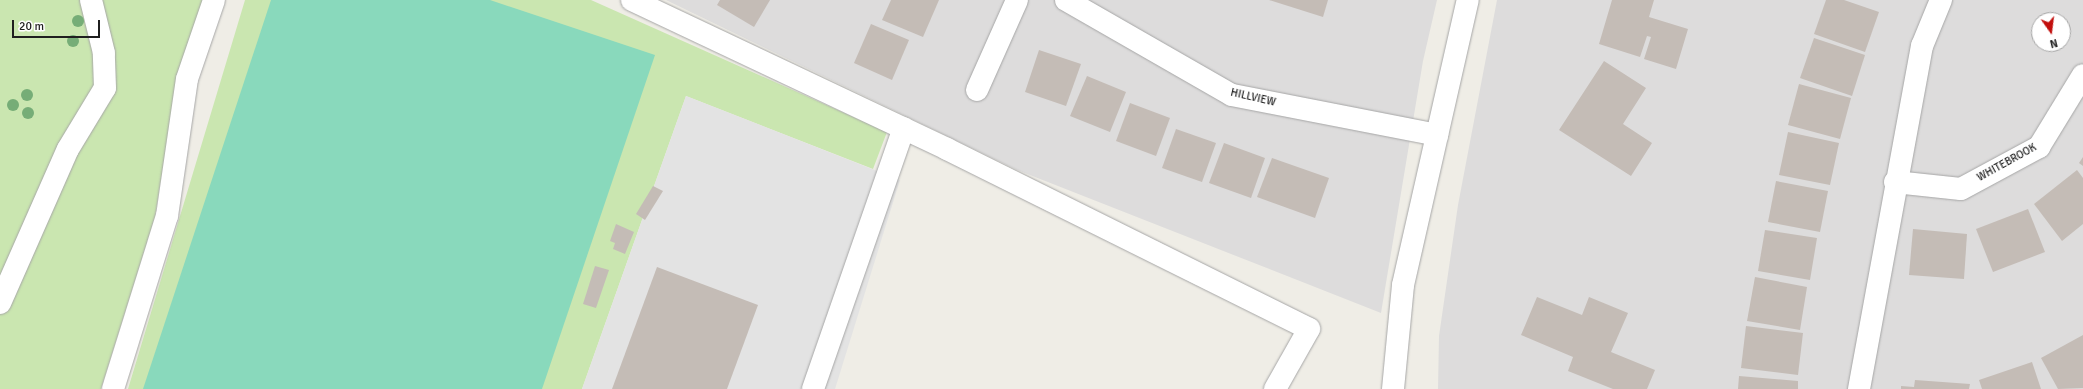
<!DOCTYPE html>
<html>
<head>
<meta charset="utf-8">
<style>
	body { margin:0 }
	#map { position:relative; width:2083px; height:389px; overflow:hidden; background:#efede6; font-family:Signika,sans-serif }
	div>[style] { position:absolute }
	.residential>* { inset:0; background:#dddcdc }
	.grass>* { inset:0; background:#cae6b0 }
	.pitch>* { inset:0; background:#89d9bc }
	.parking>* { inset:0; background:#e3e3e3 }
	.building>* { inset:0; background:#c4bcb6 }
	.roads { filter:drop-shadow(0 0 1px #a6a6a6) drop-shadow(0 0 1px #a6a6a6) }
	.minor>* { height:22px; margin:-11px; padding:0 11px; transform-origin:11px; border-radius:11px; background:#fff }
	.trees>* { width:12px; height:12px; margin:-6px; border-radius:50%; background:#76ad77 }
	span { translate:-50% -50%; white-space:nowrap; text-align:center; line-height:1.15; -webkit-text-stroke:3px #fff; paint-order:stroke }
	.street-label { font-size:11px; color:#1f1f1f }
	.north { position:absolute; left:2031px; top:12px; width:40px; height:40px; box-sizing:border-box; background:#fff; border:1px solid #a5a5a5; border-radius:50%; rotate:166deg; font-size:11px; font-weight:700; line-height:16px; text-align:center; color:#1f1f1f }
	.north::after { content:''; display:block; margin:auto; width:14px; height:18px; background:#c20f0d; clip-path:polygon(50% 0,100% 100%,50% 72%,0 100%) }
	.scale { position:absolute; left:12px; top:20px; width:88px; height:18px; box-sizing:border-box; border:2px solid #1f1f1f; border-top:0; padding-left:5px; font-size:12px; line-height:14px; white-space:nowrap; color:#1f1f1f; -webkit-text-stroke:3px #fff; paint-order:stroke }
</style>
</head>
<body>
<div id="map">
	<div class="residential">
		<i style="clip-path:polygon(666px 0,1437px 0,1423px 61px,1381px 313px,1015px 169px)"></i>
		<i style="clip-path:polygon(evenodd,1497px 0,2083px 0,2083px 389px,1438px 389px,1439px 336px,1458px 205px,1497px 0,2039px 20px,2063px 20px,2063px 44px,2039px 44px,2039px 20px)"></i>
	</div>
	<div class="grass">
		<i style="clip-path:polygon(0 0,205px 0,176px 87px,155px 217px,101px 389px,0 389px)"></i>
		<i style="clip-path:polygon(245px 0,591px 0,887px 132px,873px 169px,686px 96px,582px 389px,128px 389px)"></i>
	</div>
	<div class="pitch">
		<i style="clip-path:polygon(271px 0,490px 0,655px 55px,542px 389px,143px 389px)"></i>
	</div>
	<div class="parking">
		<i style="clip-path:polygon(686px 96px,900px 180px,835px 389px,582px 389px)"></i>
	</div>
	<div class="building">
		<i style="clip-path:polygon(720px 0,770px 0,754px 27px,717px 5px)"></i>
		<i style="clip-path:polygon(891px 0,939px 0,923px 37px,882px 20px)"></i>
		<i style="clip-path:polygon(1269px 0,1328px 0,1323px 17px)"></i>
		<i style="clip-path:polygon(1612px 0,1654px 0,1649px 17px,1688px 29px,1676px 69px,1644px 59px,1651px 37px,1647px 36px,1640px 57px,1599px 44px)"></i>
		<i style="clip-path:polygon(1826px 0,1844px 0,1879px 12px,1865px 52px,1814px 34px)"></i>
		<i style="clip-path:polygon(871px 24px,909px 40px,892px 80px,854px 63px)"></i>
		<i style="clip-path:polygon(1814px 38px,1865px 55px,1852px 96px,1800px 78px)"></i>
		<i style="clip-path:polygon(1039px 50px,1081px 64px,1066px 106px,1025px 92px)"></i>
		<i style="clip-path:polygon(1604px 61px,1646px 88px,1623px 124px,1652px 143px,1631px 176px,1559px 130px)"></i>
		<i style="clip-path:polygon(1087px 76px,1126px 92px,1110px 132px,1070px 116px)"></i>
		<i style="clip-path:polygon(1799px 84px,1851px 98px,1840px 139px,1788px 125px)"></i>
		<i style="clip-path:polygon(1130px 103px,1170px 118px,1156px 156px,1116px 141px)"></i>
		<i style="clip-path:polygon(1176px 129px,1216px 143px,1202px 182px,1162px 168px)"></i>
		<i style="clip-path:polygon(1788px 132px,1839px 143px,1830px 185px,1779px 175px)"></i>
		<i style="clip-path:polygon(1224px 143px,1265px 158px,1251px 198px,1209px 183px)"></i>
		<i style="clip-path:polygon(2083px 157px,2083px 166px,2079px 163px)"></i>
		<i style="clip-path:polygon(1272px 158px,1329px 178px,1315px 218px,1257px 197px)"></i>
		<i style="clip-path:polygon(2077px 170px,2083px 178px,2083px 224px,2062px 241px,2034px 204px)"></i>
		<i style="clip-path:polygon(1776px 181px,1828px 191px,1820px 232px,1768px 222px)"></i>
		<i style="clip-path:polygon(653px 186px,663px 191px,645px 220px,636px 214px)"></i>
		<i style="clip-path:polygon(2028px 209px,2045px 252px,1993px 272px,1976px 229px)"></i>
		<i style="clip-path:polygon(616px 224px,634px 232px,625px 254px,613px 249px,615px 243px,610px 241px)"></i>
		<i style="clip-path:polygon(1913px 229px,1967px 234px,1964px 279px,1909px 275px)"></i>
		<i style="clip-path:polygon(1765px 230px,1817px 238px,1810px 280px,1758px 271px)"></i>
		<i style="clip-path:polygon(595px 266px,609px 270px,596px 308px,583px 304px)"></i>
		<i style="clip-path:polygon(657px 267px,758px 305px,727px 389px,612px 389px)"></i>
		<i style="clip-path:polygon(1755px 277px,1807px 287px,1800px 330px,1747px 321px)"></i>
		<i style="clip-path:polygon(1537px 297px,1582px 315px,1589px 297px,1628px 313px,1611px 352px,1655px 370px,1647px 389px,1613px 389px,1568px 371px,1573px 357px,1521px 335px)"></i>
		<i style="clip-path:polygon(1746px 326px,1803px 333px,1798px 375px,1741px 368px)"></i>
		<i style="clip-path:polygon(2083px 335px,2083px 388px,2058px 389px,2041px 358px)"></i>
		<i style="clip-path:polygon(2032px 362px,2041px 389px,1982px 389px,1979px 380px)"></i>
		<i style="clip-path:polygon(1739px 376px,1798px 381px,1798px 389px,1738px 389px)"></i>
		<i style="clip-path:polygon(1915px 380px,1970px 384px,1969px 389px,1901px 389px,1901px 386px,1914px 387px)"></i>
	</div>
	<div class="roads">
		<div class="minor">
			<i style="left:632px;top:0;width:348px;rotate:25.3deg"></i>
			<i style="left:947px;top:149px;width:404px;rotate:26.4deg"></i>
			<i style="left:1309px;top:329px;width:69px;rotate:119.5deg"></i>
			<i style="left:1066px;top:0;width:191px;rotate:29.8deg"></i>
			<i style="left:1232px;top:95px;width:209px;rotate:11deg"></i>
			<i style="left:977px;top:90px;width:98px;rotate:-66deg"></i>
			<i style="left:1895px;top:182px;width:66px;rotate:6.1deg"></i>
			<i style="left:1961px;top:189px;width:89px;rotate:-28.3deg"></i>
			<i style="left:2039px;top:147px;width:84px;rotate:-58.6deg"></i>
			<i style="left:0;top:303px;width:168px;rotate:-66.2deg"></i>
			<i style="left:68px;top:149px;width:71px;rotate:-58.8deg"></i>
			<i style="left:105px;top:88px;width:35px;rotate:-92deg"></i>
			<i style="left:104px;top:53px;width:55px;rotate:-103.8deg"></i>
			<i style="left:113px;top:389px;width:181px;rotate:-72.7deg"></i>
			<i style="left:167px;top:216px;width:138px;rotate:-81.7deg"></i>
			<i style="left:187px;top:79px;width:83px;rotate:-71.1deg"></i>
			<i style="left:813px;top:389px;width:276px;rotate:-70.8deg"></i>
			<i style="left:1393px;top:389px;width:104px;rotate:-84.5deg"></i>
			<i style="left:1403px;top:285px;width:292px;rotate:-77.2deg"></i>
			<i style="left:1859px;top:389px;width:349px;rotate:-79.6deg"></i>
			<i style="left:1922px;top:46px;width:50px;rotate:-67.6deg"></i>
		</div>
	</div>
	<div class="trees">
		<i style="left:78px;top:21px"></i>
		<i style="left:73px;top:41px"></i>
		<i style="left:27px;top:95px"></i>
		<i style="left:13px;top:105px"></i>
		<i style="left:28px;top:113px"></i>
	</div>
	<div class="street-label">
		<span style="left:1253px;top:98px;rotate:13deg">HILLVIEW</span>
		<span style="left:2007px;top:163px;rotate:-29deg">WHITEBROOK</span>
	</div>
	<div class="north">N</div>
	<div class="scale">20 m</div>
</div>
</body>
</html>
